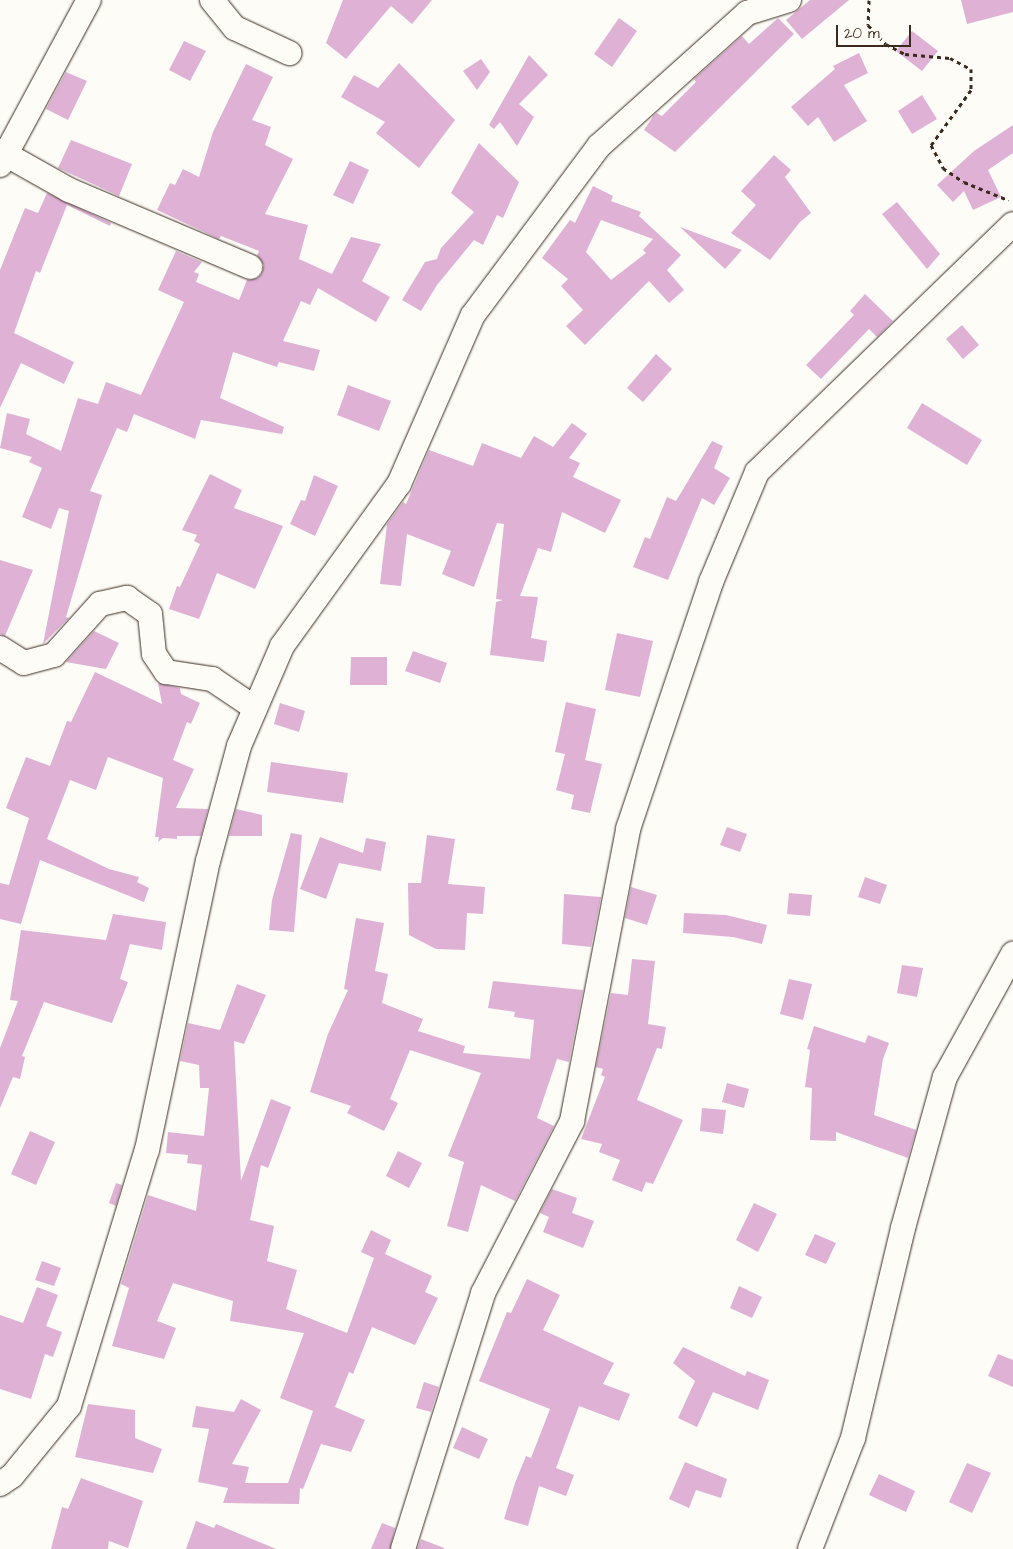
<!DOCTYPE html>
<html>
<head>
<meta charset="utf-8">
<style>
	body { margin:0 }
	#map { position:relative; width:1013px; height:1549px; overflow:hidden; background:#fdfcf7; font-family:"Architects Daughter",sans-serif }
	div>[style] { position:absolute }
	.building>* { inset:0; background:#dfb2d5 }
	.path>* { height:3px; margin-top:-1.5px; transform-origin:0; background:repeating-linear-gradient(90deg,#3b2a1e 0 4px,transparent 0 8px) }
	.roads { filter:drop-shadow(0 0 1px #3b2a1e) drop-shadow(0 0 1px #3b2a1e) }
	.street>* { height:24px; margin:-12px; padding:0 12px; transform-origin:12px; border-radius:12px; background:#fdfcf7 }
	span { translate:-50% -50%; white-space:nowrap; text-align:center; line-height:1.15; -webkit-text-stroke:4px #fdfcf7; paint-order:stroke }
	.scale { position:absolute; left:836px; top:25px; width:75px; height:22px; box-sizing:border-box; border:2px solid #3b2a1e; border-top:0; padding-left:6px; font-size:15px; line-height:18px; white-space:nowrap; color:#3b2a1e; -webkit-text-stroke:4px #fdfcf7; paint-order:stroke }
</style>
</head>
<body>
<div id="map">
	<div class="building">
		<i style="clip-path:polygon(343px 0,432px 0,412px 24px,391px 6px,346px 59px,326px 43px)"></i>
		<i style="clip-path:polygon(810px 0,849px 0,802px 39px,786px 20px)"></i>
		<i style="clip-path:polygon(961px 0,1013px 0,1013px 12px,967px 24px)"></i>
		<i style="clip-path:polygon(619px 18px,637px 31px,612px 67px,594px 54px)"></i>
		<i style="clip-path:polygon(778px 18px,794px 34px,675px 152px,644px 130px,654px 115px,657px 113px,662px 116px,696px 82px,694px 79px,742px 36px,749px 44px)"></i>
		<i style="clip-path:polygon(912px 31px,938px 51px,922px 71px,896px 51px)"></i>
		<i style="clip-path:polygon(184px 41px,206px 51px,190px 81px,169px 70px)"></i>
		<i style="clip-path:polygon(859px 53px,868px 73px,844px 85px,867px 121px,834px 142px,818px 117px,808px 126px,791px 107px,835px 69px,833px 66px)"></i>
		<i style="clip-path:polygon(529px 55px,548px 75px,519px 104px,534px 117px,517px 146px,500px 122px,494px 129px,489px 125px)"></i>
		<i style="clip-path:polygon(481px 59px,490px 72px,477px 90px,463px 71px)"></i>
		<i style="clip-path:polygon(399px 63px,455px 120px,419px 168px,376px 133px,385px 122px,341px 97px,354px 75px,378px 88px)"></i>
		<i style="clip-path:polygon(246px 64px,273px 77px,252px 120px,271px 127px,265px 145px,293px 159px,265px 214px,308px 225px,299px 259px,332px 274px,351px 237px,381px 244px,362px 281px,390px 297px,376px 322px,318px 288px,310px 305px,301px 301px,283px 341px,320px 350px,314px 371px,279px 362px,277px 367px,233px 352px,220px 398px,284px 427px,282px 434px,201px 420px,195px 439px,134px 414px,127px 432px,117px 428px,90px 491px,102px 495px,66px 617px,69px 618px,43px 644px,69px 511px,59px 508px,51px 529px,22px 517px,42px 468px,29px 462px,32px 457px,0 448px,7px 413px,30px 419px,26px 434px,61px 451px,78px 398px,98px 404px,106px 382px,141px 395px,184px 302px,158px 290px,176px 251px,202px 262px,194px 272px,199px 274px,196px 282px,239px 300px,247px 280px,258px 278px,262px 273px,264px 265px,257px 256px,259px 251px,221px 236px,219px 239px,157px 210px,170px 183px,175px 185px,183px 169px,199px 177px,213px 132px)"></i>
		<i style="clip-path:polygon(66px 72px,87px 81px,68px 120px,46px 109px)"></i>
		<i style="clip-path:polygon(922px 95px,937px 119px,912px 134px,898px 111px)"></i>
		<i style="clip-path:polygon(1013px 125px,1013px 153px,988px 170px,1001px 197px,973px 210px,964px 191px,953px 202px,937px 185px,974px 151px)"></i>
		<i style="clip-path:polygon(71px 140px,132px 164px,119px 196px,58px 168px)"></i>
		<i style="clip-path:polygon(479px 143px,519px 182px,503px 218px,497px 215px,483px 245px,474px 240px,437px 285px,421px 311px,402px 300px,425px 262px,437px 259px,441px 248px,474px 212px,451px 193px)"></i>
		<i style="clip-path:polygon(774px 155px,791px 170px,785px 177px,811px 213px,800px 222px,770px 260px,731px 233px,756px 205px,741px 191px)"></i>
		<i style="clip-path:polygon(350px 161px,369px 170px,353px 204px,333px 195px)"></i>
		<i style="clip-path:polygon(evenodd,593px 186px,613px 196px,611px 201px,641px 212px,639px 216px,681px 255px,667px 270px,684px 290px,669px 303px,649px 281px,585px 345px,566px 326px,583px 310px,561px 286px,568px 279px,542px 258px,570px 220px,575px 223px,593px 186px,601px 220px,653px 239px,643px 250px,646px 253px,611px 280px,586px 252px,601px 220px)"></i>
		<i style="clip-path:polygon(47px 193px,111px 223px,110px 226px,67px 205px,40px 273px,36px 271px,14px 333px,74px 362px,64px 384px,21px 363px,0 408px,0 270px,25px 208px,38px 213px)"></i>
		<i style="clip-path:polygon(897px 202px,940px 254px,927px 269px,882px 214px)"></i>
		<i style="clip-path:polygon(680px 227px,742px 250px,725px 269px)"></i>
		<i style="clip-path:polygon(865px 294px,893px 321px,877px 337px,869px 329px,821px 379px,806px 365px,854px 315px,850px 311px)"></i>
		<i style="clip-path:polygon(962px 325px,979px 345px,963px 359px,946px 339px)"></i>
		<i style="clip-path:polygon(656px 354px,672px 369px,643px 402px,627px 388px)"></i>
		<i style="clip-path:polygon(348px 385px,391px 401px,379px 431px,337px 415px)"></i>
		<i style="clip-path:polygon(922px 403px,982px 440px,967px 465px,907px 428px)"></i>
		<i style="clip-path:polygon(572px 423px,587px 434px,569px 458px,580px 463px,573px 477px,621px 500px,605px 533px,562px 512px,551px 552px,538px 548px,520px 596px,538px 597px,531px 638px,547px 641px,544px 662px,490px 655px,496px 602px,503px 600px,496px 599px,504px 524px,497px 523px,474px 587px,442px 574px,451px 551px,407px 534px,401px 586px,380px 584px,387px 524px,403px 502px,406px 504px,429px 450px,473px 466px,482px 443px,521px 458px,534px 436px,553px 447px)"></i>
		<i style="clip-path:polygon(712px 441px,723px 446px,714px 468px,730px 478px,714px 505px,702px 498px,668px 580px,633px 567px,645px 537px,650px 539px,667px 497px,676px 501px)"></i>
		<i style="clip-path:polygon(210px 474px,242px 490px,234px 508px,283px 526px,255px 589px,217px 573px,199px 619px,169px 609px,177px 586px,180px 587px,200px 544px,194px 541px,197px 535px,182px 530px)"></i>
		<i style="clip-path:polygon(314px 475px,338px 486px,315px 536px,290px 524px,301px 500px,305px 501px)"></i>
		<i style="clip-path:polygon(0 560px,33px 570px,5px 636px,0 634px)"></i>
		<i style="clip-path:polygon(94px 631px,119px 643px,106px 669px,66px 662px)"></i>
		<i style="clip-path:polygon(617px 633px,653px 641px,640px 697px,605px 690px)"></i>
		<i style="clip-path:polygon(413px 651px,447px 663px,440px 683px,405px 671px)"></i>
		<i style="clip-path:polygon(351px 657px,387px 657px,387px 685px,350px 685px)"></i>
		<i style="clip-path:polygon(95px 672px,162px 704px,158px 683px,180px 688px,181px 694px,200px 703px,191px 724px,187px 722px,173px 760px,194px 769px,176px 808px,208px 809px,201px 836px,177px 836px,177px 839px,163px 838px,158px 842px,159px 837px,155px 837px,163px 778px,108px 757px,96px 790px,70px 780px,47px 839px,109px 869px,139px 877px,137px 882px,149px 888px,144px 902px,40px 860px,21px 924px,0 919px,0 883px,9px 885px,29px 818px,6px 808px,26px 757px,50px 766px,67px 721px,71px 722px)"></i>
		<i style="clip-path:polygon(566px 702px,596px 709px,585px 760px,602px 764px,590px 813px,571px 809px,574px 795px,556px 790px,565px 754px,555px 752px)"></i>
		<i style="clip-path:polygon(280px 703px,305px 711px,299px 732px,274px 724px)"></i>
		<i style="clip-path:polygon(271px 762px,348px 773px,343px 803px,267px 792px)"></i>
		<i style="clip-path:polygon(236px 809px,262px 815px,262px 836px,229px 836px)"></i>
		<i style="clip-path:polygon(727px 827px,747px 834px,740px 852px,720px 845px)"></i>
		<i style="clip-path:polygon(291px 833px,302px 835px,294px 932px,269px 930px,272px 900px)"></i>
		<i style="clip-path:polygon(427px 835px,455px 839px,448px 884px,485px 887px,483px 914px,467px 913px,465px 950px,436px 949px,409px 935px,408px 883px,421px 883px)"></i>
		<i style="clip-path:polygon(320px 837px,363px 853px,366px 838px,386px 842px,381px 871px,339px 863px,326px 899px,300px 889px)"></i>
		<i style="clip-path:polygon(865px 877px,887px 885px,880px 904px,858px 897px)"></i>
		<i style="clip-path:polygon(631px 887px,657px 895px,647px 925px,625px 918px)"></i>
		<i style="clip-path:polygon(789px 893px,812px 895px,810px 916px,787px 914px)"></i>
		<i style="clip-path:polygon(564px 894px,601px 897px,591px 947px,562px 944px)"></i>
		<i style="clip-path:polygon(684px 913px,726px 915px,767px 925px,762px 944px,733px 937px,683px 933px)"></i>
		<i style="clip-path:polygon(113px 914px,166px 922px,162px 950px,130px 944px,120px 979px,128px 982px,112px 1023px,44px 1002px,22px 1056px,25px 1057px,20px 1079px,13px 1077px,0 1108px,0 1048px,18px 1001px,10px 1000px,21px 930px,106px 940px)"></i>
		<i style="clip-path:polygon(356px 918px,384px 923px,375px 971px,388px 974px,382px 1003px,423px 1019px,418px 1031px,465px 1046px,463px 1053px,530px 1059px,534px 1020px,514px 1017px,515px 1012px,488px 1008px,493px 981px,583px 990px,569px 1062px,557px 1059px,537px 1118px,554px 1126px,515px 1201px,481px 1185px,468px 1232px,447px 1226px,464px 1162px,448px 1156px,481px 1073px,410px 1050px,390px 1099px,398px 1103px,384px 1131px,347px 1113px,351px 1106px,310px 1092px,328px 1034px,348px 990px,344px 989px)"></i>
		<i style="clip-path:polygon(632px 959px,655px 961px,648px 1024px,666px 1027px,662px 1049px,657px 1048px,637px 1100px,683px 1120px,653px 1184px,646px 1182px,642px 1192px,612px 1180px,620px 1160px,599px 1152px,602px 1144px,581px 1139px,605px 1077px,601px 1075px,603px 1069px,596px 1067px,611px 993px,628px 995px)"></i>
		<i style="clip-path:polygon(902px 965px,923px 968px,917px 997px,897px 993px)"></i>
		<i style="clip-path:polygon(789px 979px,812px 984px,803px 1020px,780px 1014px)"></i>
		<i style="clip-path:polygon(237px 984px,266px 995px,244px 1044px,234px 1041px,241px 1181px,271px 1099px,291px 1107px,268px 1168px,261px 1165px,250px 1220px,274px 1226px,267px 1261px,297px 1270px,286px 1309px,347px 1333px,374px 1258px,361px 1252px,371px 1230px,391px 1240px,385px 1254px,432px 1276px,425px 1292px,438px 1298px,415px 1345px,372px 1327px,353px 1374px,349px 1372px,335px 1407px,365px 1420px,351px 1452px,321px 1444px,303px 1489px,300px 1488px,299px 1504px,223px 1503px,228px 1488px,198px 1482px,209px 1429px,192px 1427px,196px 1406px,234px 1412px,241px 1399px,261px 1410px,232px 1464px,249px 1467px,245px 1483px,288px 1483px,313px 1411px,280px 1398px,304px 1333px,230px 1321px,233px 1301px,173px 1283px,157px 1321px,176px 1328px,164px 1359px,112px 1346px,129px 1288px,121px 1284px,148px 1195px,196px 1211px,202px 1165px,187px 1163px,188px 1155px,166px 1153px,168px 1132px,204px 1136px,209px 1088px,200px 1088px,199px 1065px,180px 1061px,188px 1023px,220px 1030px)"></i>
		<i style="clip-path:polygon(814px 1026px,865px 1043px,868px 1035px,889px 1043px,883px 1059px,874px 1115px,916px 1130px,908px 1158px,836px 1132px,836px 1141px,810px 1140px,812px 1088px,805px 1087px,810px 1050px,807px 1049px)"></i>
		<i style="clip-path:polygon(727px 1083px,749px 1089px,744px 1108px,722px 1102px)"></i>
		<i style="clip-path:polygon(702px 1108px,726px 1110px,723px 1134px,700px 1131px)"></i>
		<i style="clip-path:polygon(30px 1131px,55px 1142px,36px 1185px,11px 1174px)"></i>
		<i style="clip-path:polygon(398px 1151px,422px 1163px,409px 1188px,386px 1176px)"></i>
		<i style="clip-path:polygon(116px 1183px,122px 1185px,116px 1206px,109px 1203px)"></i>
		<i style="clip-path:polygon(552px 1189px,577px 1198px,572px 1213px,594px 1221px,583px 1248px,543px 1232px,549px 1217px,540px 1213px)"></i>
		<i style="clip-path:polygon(754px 1203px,777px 1214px,758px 1252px,736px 1240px)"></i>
		<i style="clip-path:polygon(815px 1234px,836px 1243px,826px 1264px,805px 1255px)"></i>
		<i style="clip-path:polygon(42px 1261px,61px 1268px,54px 1286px,35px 1280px)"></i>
		<i style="clip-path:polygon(527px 1279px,560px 1295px,543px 1330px,614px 1363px,603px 1384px,630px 1394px,619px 1421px,579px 1406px,556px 1468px,574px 1475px,566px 1496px,539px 1486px,528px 1526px,504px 1519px,515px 1483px,526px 1456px,531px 1458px,550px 1409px,479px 1381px,507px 1312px,511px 1313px)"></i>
		<i style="clip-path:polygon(739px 1286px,762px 1297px,752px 1318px,730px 1308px)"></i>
		<i style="clip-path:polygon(37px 1287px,58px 1295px,46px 1326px,62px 1332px,53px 1357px,45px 1354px,31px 1399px,0 1389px,0 1315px,23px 1323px)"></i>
		<i style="clip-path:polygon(683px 1347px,745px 1376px,747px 1371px,769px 1380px,758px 1410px,713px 1392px,697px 1427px,678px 1418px,695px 1381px,673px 1363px)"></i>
		<i style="clip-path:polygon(998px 1354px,1013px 1360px,1013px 1387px,988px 1376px)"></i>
		<i style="clip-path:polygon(424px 1382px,439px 1387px,431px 1412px,416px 1408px)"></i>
		<i style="clip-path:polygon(88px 1404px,135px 1410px,135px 1438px,162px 1449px,153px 1473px,75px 1457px)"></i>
		<i style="clip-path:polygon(462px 1427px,488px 1439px,479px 1459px,453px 1448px)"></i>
		<i style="clip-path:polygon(685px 1462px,727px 1479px,721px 1498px,696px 1490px,689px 1508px,669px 1499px)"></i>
		<i style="clip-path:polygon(967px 1463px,991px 1473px,972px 1513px,949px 1502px)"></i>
		<i style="clip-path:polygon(879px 1474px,915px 1491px,906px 1512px,869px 1495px)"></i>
		<i style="clip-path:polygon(81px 1478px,143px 1501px,128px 1548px,109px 1541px,108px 1549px,51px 1549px,62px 1507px,68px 1509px)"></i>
		<i style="clip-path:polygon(196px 1521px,214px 1528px,216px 1524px,276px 1549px,186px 1549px)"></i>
		<i style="clip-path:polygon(382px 1523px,395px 1528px,390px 1549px,371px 1549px)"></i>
		<i style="clip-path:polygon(421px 1539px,444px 1548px,444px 1549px,417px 1549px)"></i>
	</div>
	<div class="path">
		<i style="left:869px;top:0;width:25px;rotate:92deg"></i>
		<i style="left:868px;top:25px;width:26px;rotate:47deg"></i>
		<i style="left:886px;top:44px;width:21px;rotate:28deg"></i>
		<i style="left:905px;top:54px;width:45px;rotate:5.1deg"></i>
		<i style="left:950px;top:58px;width:24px;rotate:28deg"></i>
		<i style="left:971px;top:69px;width:21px;rotate:90deg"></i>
		<i style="left:971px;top:90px;width:68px;rotate:126deg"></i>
		<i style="left:931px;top:145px;width:26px;rotate:62deg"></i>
		<i style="left:943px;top:168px;width:25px;rotate:34deg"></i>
		<i style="left:964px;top:182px;width:48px;rotate:22.2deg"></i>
	</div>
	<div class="roads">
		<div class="street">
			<i style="left:212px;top:0;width:36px;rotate:51deg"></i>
			<i style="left:235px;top:28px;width:60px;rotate:24.8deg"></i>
			<i style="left:0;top:151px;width:79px;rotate:29.5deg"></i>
			<i style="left:69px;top:190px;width:197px;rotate:23deg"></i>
			<i style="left:0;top:165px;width:187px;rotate:-61.7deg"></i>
			<i style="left:0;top:648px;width:28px;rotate:32deg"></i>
			<i style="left:24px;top:663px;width:31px;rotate:-15deg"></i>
			<i style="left:54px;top:655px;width:69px;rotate:-48deg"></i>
			<i style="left:100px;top:604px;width:28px;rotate:-13deg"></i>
			<i style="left:127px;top:598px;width:28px;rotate:35deg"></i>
			<i style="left:150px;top:614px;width:40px;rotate:84.3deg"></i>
			<i style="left:154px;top:654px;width:22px;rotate:56deg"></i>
			<i style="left:166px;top:672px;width:47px;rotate:8.7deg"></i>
			<i style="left:212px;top:679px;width:52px;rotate:34deg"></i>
			<i style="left:0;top:1484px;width:14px;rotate:-34deg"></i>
			<i style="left:12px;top:1476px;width:90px;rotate:-50.8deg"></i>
			<i style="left:69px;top:1406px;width:268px;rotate:-73.1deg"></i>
			<i style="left:147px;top:1150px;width:295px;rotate:-78.1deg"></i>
			<i style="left:208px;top:861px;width:119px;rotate:-74.9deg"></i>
			<i style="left:239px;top:746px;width:109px;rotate:-66.7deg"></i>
			<i style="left:282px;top:646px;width:200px;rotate:-54.2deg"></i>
			<i style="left:399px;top:484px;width:184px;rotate:-66.4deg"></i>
			<i style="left:473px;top:315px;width:211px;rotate:-53.3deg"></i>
			<i style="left:599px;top:146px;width:199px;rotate:-41.9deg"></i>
			<i style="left:747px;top:13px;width:44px;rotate:-17.2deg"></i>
			<i style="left:403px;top:1549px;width:268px;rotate:-72.6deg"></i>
			<i style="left:483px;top:1293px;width:194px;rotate:-62.6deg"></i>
			<i style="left:572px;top:1121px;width:297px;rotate:-79.1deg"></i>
			<i style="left:628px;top:829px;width:261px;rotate:-71.4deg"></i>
			<i style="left:711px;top:582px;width:119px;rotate:-67.3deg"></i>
			<i style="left:757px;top:472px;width:356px;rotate:-44.1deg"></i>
			<i style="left:810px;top:1549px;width:119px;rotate:-68.8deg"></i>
			<i style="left:853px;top:1438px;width:216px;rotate:-76.6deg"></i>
			<i style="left:903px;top:1228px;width:157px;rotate:-74.5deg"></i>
			<i style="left:945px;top:1077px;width:141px;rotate:-61.1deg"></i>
		</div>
	</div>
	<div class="scale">20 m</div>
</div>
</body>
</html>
